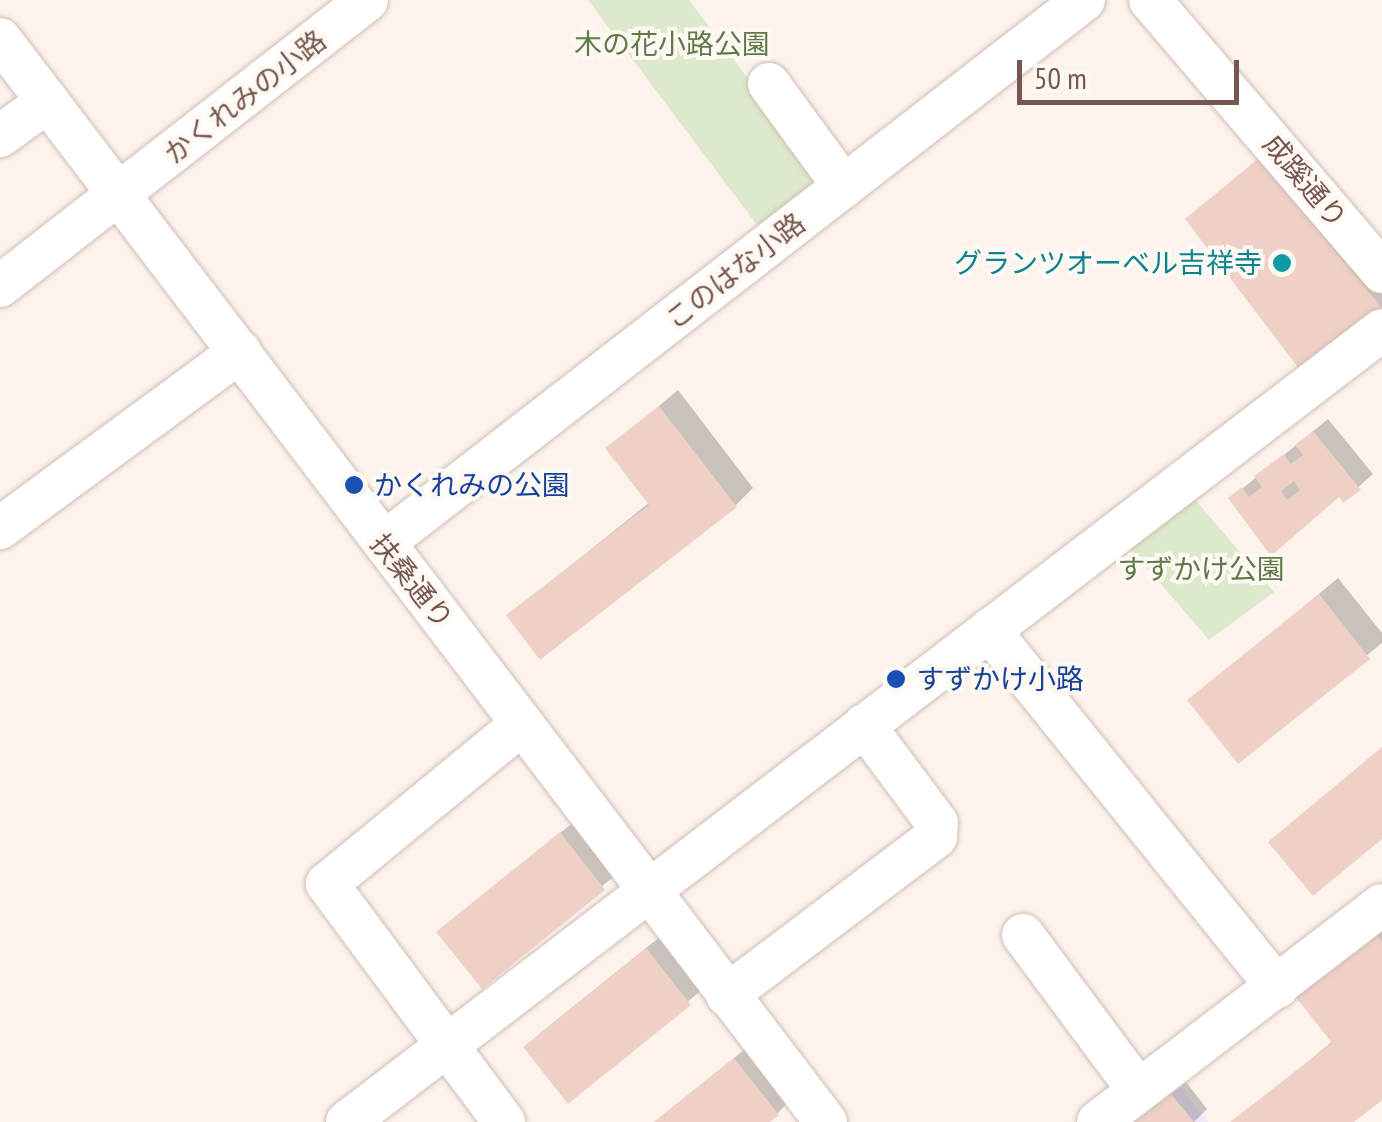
<!DOCTYPE html>
<html>
<head>
<meta charset="utf-8">
<style>
	body { margin:0 }
	#map { position:relative; width:1382px; height:1122px; overflow:hidden; background:#fcf3ec; font-family:"PT Sans Narrow","Noto Sans JP",sans-serif }
	div>[style] { position:absolute }
	.education>* { inset:0; background:#f0e8f8 }
	.green>* { inset:0; background:#dce9cb }
	.shadow>* { inset:0; background:#0003 }
	.building>* { inset:0; background:#efd0c6 }
	.roads { filter:drop-shadow(0 0 2px #d0bcb4) drop-shadow(0 0 2px #d0bcb4) }
	.minor>* { height:42px; margin:-21px; padding:0 21px; transform-origin:21px; border-radius:21px; background:#fff }
	.dots>* { width:28px; height:28px; translate:-50% -50%; box-sizing:border-box; border:5px solid #fef8f3; border-radius:50% }
	span { translate:-50% -50%; white-space:nowrap; text-align:center; line-height:1.15; -webkit-text-stroke:8px #fef8f3; paint-order:stroke }
	.park-label { font-size:28px; color:#5f7a49 }
	.street-label { font-size:28px; color:#765750 }
	.culture-label { font-size:28px; color:#0d838f }
	.right { translate:-100% -50%; text-align:right }
	.transit-label { font-size:28px; color:#164399 }
	.left { translate:0 -50%; text-align:left }
	.scale { position:absolute; left:1017px; top:60px; width:222px; height:45px; box-sizing:border-box; border:5px solid #765750; border-top:0; padding-left:12px; font-size:30px; line-height:35px; white-space:nowrap; color:#765750; -webkit-text-stroke:8px #fef8f3; paint-order:stroke }
</style>
</head>
<body>
<div id="map">
	<div class="education">
		<i style="clip-path:polygon(1175px 1081px,1208px 1122px,1122px 1122px)"></i>
	</div>
	<div class="green">
		<i style="clip-path:polygon(588px 0,689px 0,826px 182px,763px 233px)"></i>
		<i style="clip-path:polygon(1194px 498px,1274px 592px,1209px 640px,1129px 547px)"></i>
	</div>
	<div class="shadow">
		<i style="clip-path:polygon(1278px 142px,1382px 269px,1382px 310px,1304px 370px,1188px 219px)"></i>
		<i style="clip-path:polygon(678px 390px,753px 488px,735px 506px,509px 615px,650px 502px,609px 448px)"></i>
		<i style="clip-path:polygon(1328px 419px,1373px 474px,1344px 500px,1339px 493px,1272px 553px,1231px 498px)"></i>
		<i style="clip-path:polygon(1338px 578px,1382px 633px,1382px 643px,1239px 760px,1191px 700px)"></i>
		<i style="clip-path:polygon(575px 821px,617px 874px,482px 985px,453px 919px)"></i>
		<i style="clip-path:polygon(1382px 927px,1382px 1097px,1350px 1122px,1234px 1122px,1333px 1041px,1298px 996px)"></i>
		<i style="clip-path:polygon(661px 936px,703px 989px,568px 1101px,539px 1034px)"></i>
		<i style="clip-path:polygon(749px 1046px,791px 1099px,778px 1113px,766px 1122px,654px 1122px)"></i>
		<i style="clip-path:polygon(1186px 1082px,1207px 1109px,1194px 1122px,1136px 1122px)"></i>
	</div>
	<div class="building">
		<i style="clip-path:polygon(1259px 158px,1382px 308px,1303px 374px,1185px 219px)"></i>
		<i style="clip-path:polygon(659px 406px,737px 507px,540px 660px,506px 615px,649px 505px,605px 448px)"></i>
		<i style="clip-path:polygon(evenodd,1313px 431px,1361px 490px,1343px 503px,1339px 497px,1271px 556px,1228px 498px,1242px 487px,1249px 497px,1262px 487px,1254px 476px,1284px 454px,1291px 464px,1303px 455px,1295px 445px,1313px 431px,1294px 481px,1300px 490px,1287px 500px,1281px 491px,1294px 481px)"></i>
		<i style="clip-path:polygon(1319px 594px,1370px 659px,1238px 764px,1187px 700px)"></i>
		<i style="clip-path:polygon(1382px 747px,1382px 839px,1313px 896px,1268px 842px)"></i>
		<i style="clip-path:polygon(560px 832px,605px 890px,482px 989px,436px 932px)"></i>
		<i style="clip-path:polygon(1375px 933px,1382px 942px,1382px 1100px,1354px 1122px,1230px 1122px,1332px 1043px,1295px 996px)"></i>
		<i style="clip-path:polygon(646px 948px,691px 1005px,568px 1104px,523px 1047px)"></i>
		<i style="clip-path:polygon(734px 1058px,779px 1115px,770px 1122px,654px 1122px)"></i>
		<i style="clip-path:polygon(1171px 1094px,1194px 1122px,1135px 1122px)"></i>
	</div>
	<div class="roads">
		<div class="minor">
			<i style="left:1150px;top:0;width:358px;rotate:49.5deg"></i>
			<i style="left:0;top:39px;width:1362px;rotate:52.67deg"></i>
			<i style="left:769px;top:84px;width:127px;rotate:53.9deg"></i>
			<i style="left:0;top:136px;width:59px;rotate:-36.1deg"></i>
			<i style="left:0;top:286px;width:465px;rotate:-37.9deg"></i>
			<i style="left:0;top:528px;width:298px;rotate:-36.3deg"></i>
			<i style="left:386px;top:541px;width:883px;rotate:-37.78deg"></i>
			<i style="left:989px;top:630px;width:459px;rotate:51.1deg"></i>
			<i style="left:1023px;top:935px;width:194px;rotate:53.4deg"></i>
			<i style="left:727px;top:995px;width:262px;rotate:-37.1deg"></i>
			<i style="left:936px;top:837px;width:14px;rotate:-86deg"></i>
			<i style="left:937px;top:823px;width:122px;rotate:-126.7deg"></i>
			<i style="left:347px;top:1122px;width:1303px;rotate:-37.42deg"></i>
			<i style="left:504px;top:1122px;width:297px;rotate:-126.6deg"></i>
			<i style="left:327px;top:884px;width:252px;rotate:-39.4deg"></i>
			<i style="left:1098px;top:1122px;width:357px;rotate:-37.4deg"></i>
		</div>
	</div>
	<div class="dots">
		<i style="left:1282px;top:263px;background:#0f9aa8"></i>
		<i style="left:354px;top:485px;background:#1a4fb4"></i>
		<i style="left:896px;top:679px;background:#1a4fb4"></i>
	</div>
	<div class="park-label">
		<span style="left:672px;top:44px">木の花小路公園</span>
		<span style="left:1201px;top:569px">すずかけ公園</span>
	</div>
	<div class="street-label">
		<span style="left:245px;top:97px;rotate:-38deg">かくれみの小路</span>
		<span style="left:1305px;top:181px;rotate:50deg">成蹊通り</span>
		<span style="left:735px;top:271px;rotate:-38deg">このはな小路</span>
		<span style="left:412px;top:581px;rotate:51deg">扶桑通り</span>
	</div>
	<div class="culture-label">
		<span class="right" style="left:1262px;top:263px">グランツオーベル吉祥寺</span>
	</div>
	<div class="transit-label">
		<span class="left" style="left:374px;top:485px">かくれみの公園</span>
		<span class="left" style="left:916px;top:679px">すずかけ小路</span>
	</div>
	<div class="scale">50 m</div>
</div>
</body>
</html>
